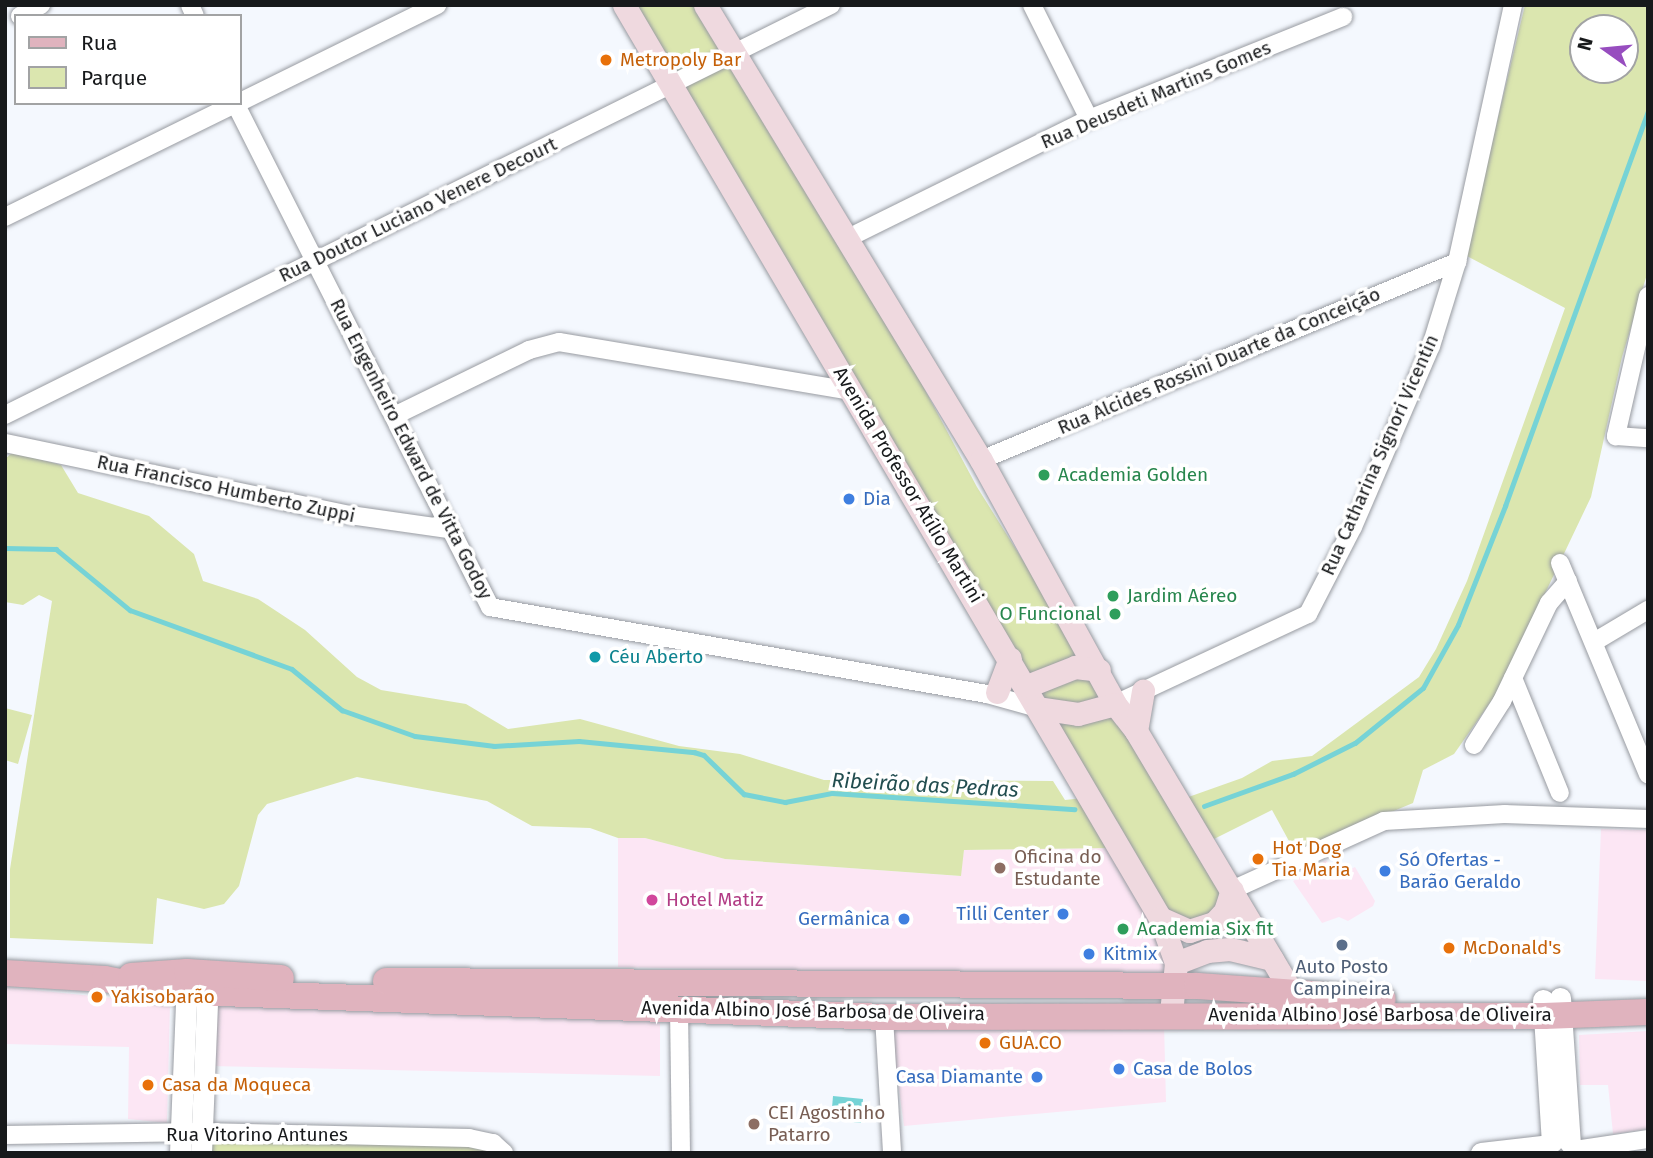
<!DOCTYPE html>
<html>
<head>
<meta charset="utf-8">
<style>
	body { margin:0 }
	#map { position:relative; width:1653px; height:1158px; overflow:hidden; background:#f4f8fe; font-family:"Fira Sans",sans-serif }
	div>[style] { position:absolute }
	.commercial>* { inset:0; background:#fce6f4 }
	.green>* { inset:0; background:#dbe6af }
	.water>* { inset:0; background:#76d3d6 }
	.stream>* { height:4.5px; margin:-2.25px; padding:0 2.25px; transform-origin:2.25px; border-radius:2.25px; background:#76d3d6 }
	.roads { filter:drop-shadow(0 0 2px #989ba1) drop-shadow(0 0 2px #989ba1) }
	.minor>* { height:18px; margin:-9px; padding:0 9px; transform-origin:9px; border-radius:9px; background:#fff }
	.tertiary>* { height:21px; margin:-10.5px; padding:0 10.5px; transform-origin:10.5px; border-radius:10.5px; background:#fff }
	.secondary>* { height:23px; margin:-11.5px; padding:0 11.5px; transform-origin:11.5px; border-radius:11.5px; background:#efd9df }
	.primary>* { height:26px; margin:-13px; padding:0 13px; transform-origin:13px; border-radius:13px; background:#e0b3be }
	.dots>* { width:19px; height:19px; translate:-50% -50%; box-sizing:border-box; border:4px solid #fff; border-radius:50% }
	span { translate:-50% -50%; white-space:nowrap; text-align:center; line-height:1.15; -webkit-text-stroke:7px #fff; paint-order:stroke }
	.food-label { font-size:19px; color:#c56008 }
	.left { translate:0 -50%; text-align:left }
	.street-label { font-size:19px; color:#17191b }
	.leisure-label { font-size:19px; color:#27864d }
	.right { translate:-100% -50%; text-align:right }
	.shop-label { font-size:19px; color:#366cbe }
	.culture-label { font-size:19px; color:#0d838f }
	.education-label { font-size:19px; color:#785e54 }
	.hotel-label { font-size:19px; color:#b23c85 }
	.service-label { font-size:19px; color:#4e5e75 }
	.water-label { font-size:21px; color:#234e50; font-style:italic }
	.frame { position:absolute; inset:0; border:7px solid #17191b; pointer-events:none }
	.legend { position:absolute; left:14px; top:14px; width:228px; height:91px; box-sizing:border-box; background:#fff; border:2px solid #a2a3a4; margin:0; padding:9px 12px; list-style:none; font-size:21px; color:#17191b }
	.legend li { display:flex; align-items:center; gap:14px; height:35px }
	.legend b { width:35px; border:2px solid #a2a3a4 }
	.north { position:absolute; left:1569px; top:14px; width:70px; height:70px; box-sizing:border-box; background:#fff; border:2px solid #a2a3a4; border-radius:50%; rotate:285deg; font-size:19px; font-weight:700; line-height:28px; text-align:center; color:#17191b }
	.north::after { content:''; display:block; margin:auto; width:24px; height:32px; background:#974dbf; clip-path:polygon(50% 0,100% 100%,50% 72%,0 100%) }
</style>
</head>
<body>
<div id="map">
	<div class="commercial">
		<i style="clip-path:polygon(1601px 829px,1648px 830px,1648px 981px,1595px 979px)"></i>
		<i style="clip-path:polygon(618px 838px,645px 838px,725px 859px,960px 876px,964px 850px,1122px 848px,1160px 918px,1167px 979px,618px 967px)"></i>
		<i style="clip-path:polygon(1326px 860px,1337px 876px,1355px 867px,1375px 901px,1373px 906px,1348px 921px,1339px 917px,1322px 923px,1293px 881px)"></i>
		<i style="clip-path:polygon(5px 987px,170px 1004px,167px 1123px,128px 1119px,129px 1047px,5px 1044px)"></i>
		<i style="clip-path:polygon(215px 1000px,660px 1016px,660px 1076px,211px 1066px)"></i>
		<i style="clip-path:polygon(1164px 1023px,1166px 1102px,904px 1126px,890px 1024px)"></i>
		<i style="clip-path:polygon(1648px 1031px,1648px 1129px,1613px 1134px,1608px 1085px,1580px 1085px,1579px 1035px)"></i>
	</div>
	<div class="green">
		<i style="clip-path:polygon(evenodd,627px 5px,699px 5px,910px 362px,977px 487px,1118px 712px,1180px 800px,1242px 778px,1272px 761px,1312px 756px,1419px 677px,1436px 649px,1467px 581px,1565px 308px,1465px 255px,1525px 5px,1648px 5px,1648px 271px,1622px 357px,1591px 497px,1499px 690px,1454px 754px,1423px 770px,1413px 803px,1295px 852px,1272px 810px,1200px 846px,1227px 891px,1222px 907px,1198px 924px,1162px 912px,627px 5px,1583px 28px,1625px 28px,1625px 70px,1583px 70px,1583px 28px)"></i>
		<i style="clip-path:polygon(13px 452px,61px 465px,78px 493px,149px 516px,194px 554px,203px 581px,258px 599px,305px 630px,357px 677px,381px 690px,466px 704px,508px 729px,580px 719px,679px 746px,740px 754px,824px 780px,1053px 781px,1065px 800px,1083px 798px,1113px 848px,964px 850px,961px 876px,725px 859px,645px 838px,618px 838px,590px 828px,532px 826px,487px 801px,357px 777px,267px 804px,258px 815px,239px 886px,224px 904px,204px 909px,157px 898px,153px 944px,10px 938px,10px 869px,52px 601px,39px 595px,23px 605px,5px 602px,5px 459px)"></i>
		<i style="clip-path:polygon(5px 708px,32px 715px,18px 764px,5px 760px)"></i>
		<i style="clip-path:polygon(203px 1134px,469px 1140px,501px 1153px,204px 1153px)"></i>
	</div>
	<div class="water">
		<i style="clip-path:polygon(833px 1096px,863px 1099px,861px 1123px,831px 1120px)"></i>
	</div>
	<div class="stream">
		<i style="left:5px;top:548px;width:51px;rotate:1.1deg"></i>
		<i style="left:56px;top:549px;width:96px;rotate:39.5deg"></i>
		<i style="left:130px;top:610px;width:172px;rotate:20deg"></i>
		<i style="left:292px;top:669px;width:65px;rotate:39.4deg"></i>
		<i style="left:342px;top:710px;width:77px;rotate:19.6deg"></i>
		<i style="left:415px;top:736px;width:80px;rotate:7.2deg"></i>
		<i style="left:494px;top:746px;width:85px;rotate:-3.4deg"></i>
		<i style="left:579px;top:741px;width:116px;rotate:5.5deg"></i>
		<i style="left:694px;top:752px;width:10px;rotate:17deg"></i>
		<i style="left:704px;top:755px;width:56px;rotate:44.3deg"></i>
		<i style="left:744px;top:794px;width:42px;rotate:11deg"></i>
		<i style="left:785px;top:802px;width:48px;rotate:-10.8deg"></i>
		<i style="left:832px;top:793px;width:243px;rotate:3.8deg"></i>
		<i style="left:1204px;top:806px;width:95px;rotate:-19.8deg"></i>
		<i style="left:1293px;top:774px;width:69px;rotate:-26.6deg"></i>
		<i style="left:1355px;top:743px;width:87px;rotate:-39deg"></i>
		<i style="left:1423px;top:688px;width:72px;rotate:-60.9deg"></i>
		<i style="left:1458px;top:625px;width:128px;rotate:-68.4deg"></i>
		<i style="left:1505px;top:506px;width:421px;rotate:-70.1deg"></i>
	</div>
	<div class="roads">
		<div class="minor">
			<i style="left:190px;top:5px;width:12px;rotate:66deg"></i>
			<i style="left:1032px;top:5px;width:127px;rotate:63.4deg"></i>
			<i style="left:20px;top:16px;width:24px;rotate:-28deg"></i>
			<i style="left:240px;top:102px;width:220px;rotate:-26.2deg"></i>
			<i style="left:235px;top:103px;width:565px;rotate:63.16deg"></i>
			<i style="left:490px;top:607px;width:505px;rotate:9.93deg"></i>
			<i style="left:987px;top:694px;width:53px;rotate:15.4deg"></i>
			<i style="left:5px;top:217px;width:258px;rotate:-26.2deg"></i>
			<i style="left:858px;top:233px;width:258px;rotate:-26.3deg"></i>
			<i style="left:1089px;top:119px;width:274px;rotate:-21.9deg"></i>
			<i style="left:1648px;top:296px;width:144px;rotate:102.9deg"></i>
			<i style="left:1616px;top:436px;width:32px;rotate:4deg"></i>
			<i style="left:5px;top:415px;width:922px;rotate:-26.4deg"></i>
			<i style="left:396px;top:415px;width:148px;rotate:-26deg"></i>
			<i style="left:529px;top:350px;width:31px;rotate:-15deg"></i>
			<i style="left:559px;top:342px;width:297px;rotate:9.5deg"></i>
			<i style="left:5px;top:443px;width:352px;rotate:11.8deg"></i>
			<i style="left:350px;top:515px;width:99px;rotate:8.1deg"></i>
			<i style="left:981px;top:460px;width:516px;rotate:-22.59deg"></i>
			<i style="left:1560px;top:563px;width:229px;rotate:67.4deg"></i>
			<i style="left:1594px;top:642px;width:63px;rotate:-30.7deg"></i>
			<i style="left:1513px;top:678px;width:124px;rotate:67.8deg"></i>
			<i style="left:1115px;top:704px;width:213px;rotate:-25deg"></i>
			<i style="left:1308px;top:614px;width:98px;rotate:-62.7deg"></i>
			<i style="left:1353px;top:527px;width:197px;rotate:-66.7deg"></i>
			<i style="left:1431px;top:346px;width:88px;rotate:-72.8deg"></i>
			<i style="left:1457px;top:262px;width:263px;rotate:-77.7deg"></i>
			<i style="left:1474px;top:745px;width:52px;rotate:-57.5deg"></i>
			<i style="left:1502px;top:701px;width:109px;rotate:-64.4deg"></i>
			<i style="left:1549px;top:603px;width:29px;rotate:-49deg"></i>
			<i style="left:1232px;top:890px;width:167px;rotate:-24.4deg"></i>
			<i style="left:1384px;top:821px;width:121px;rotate:-3.3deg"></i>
			<i style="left:1505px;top:814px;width:143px;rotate:2deg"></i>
			<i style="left:679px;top:1009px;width:144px;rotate:89.2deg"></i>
			<i style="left:884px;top:1017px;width:136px;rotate:86.6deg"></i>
			<i style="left:5px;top:1135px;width:196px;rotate:-0.9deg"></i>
			<i style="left:201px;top:1132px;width:268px;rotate:1.3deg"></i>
			<i style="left:469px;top:1138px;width:25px;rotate:12deg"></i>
			<i style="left:493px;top:1143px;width:15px;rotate:42deg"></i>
			<i style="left:1574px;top:1150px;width:75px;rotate:-8.5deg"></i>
		</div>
		<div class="tertiary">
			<i style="left:1560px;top:998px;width:145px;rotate:86.1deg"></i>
			<i style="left:1543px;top:1000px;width:142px;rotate:86.4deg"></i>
			<i style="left:180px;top:1153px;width:175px;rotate:-87.7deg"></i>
			<i style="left:201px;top:1153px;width:176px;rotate:-87.7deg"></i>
			<i style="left:1481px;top:1153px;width:68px;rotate:-6.7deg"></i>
		</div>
		<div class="secondary">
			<i style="left:624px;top:5px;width:1059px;rotate:59.58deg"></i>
			<i style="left:1160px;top:918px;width:48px;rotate:70.4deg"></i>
			<i style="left:1176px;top:963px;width:50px;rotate:95.7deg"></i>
			<i style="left:705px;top:5px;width:532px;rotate:58.76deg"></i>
			<i style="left:981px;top:460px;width:278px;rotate:61.2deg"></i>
			<i style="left:1115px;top:704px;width:34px;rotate:52deg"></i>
			<i style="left:1136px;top:731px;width:306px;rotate:59.2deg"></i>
			<i style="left:1027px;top:686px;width:52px;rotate:-21.6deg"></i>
			<i style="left:1075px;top:667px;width:24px;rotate:7deg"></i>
			<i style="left:997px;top:692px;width:36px;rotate:-69deg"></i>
			<i style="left:1038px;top:708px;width:40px;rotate:8.5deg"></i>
			<i style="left:1078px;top:714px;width:38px;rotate:-15deg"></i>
			<i style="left:1136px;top:731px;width:41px;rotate:-80.1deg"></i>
			<i style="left:1160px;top:918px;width:32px;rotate:24deg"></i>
			<i style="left:1189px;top:931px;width:26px;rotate:-18deg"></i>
			<i style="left:1214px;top:923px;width:16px;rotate:-47deg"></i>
			<i style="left:1225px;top:911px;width:22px;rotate:-72deg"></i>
			<i style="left:1176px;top:963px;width:33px;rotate:-21deg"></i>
			<i style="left:1207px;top:951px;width:23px;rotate:-5deg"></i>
			<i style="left:1230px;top:949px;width:43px;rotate:13.4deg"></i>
		</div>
		<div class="primary">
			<i style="left:5px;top:973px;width:100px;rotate:3.4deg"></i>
			<i style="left:105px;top:979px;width:62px;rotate:11.1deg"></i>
			<i style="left:166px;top:991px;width:718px;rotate:2.07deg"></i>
			<i style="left:884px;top:1017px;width:660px;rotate:-0.09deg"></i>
			<i style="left:1544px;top:1016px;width:104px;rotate:-2.2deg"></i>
			<i style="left:131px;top:976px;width:56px;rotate:-4.1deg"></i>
			<i style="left:187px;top:972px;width:94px;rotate:3.7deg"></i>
			<i style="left:386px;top:981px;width:811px;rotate:0.35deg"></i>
			<i style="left:1197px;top:986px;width:186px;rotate:4deg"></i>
		</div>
	</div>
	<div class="dots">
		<i style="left:606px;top:60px;background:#e8710a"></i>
		<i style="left:1044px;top:475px;background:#2e9e5b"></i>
		<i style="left:849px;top:499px;background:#3f7fe0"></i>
		<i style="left:1113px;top:596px;background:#2e9e5b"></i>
		<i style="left:1115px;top:614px;background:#2e9e5b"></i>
		<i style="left:595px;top:657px;background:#0f9aa8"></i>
		<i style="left:1258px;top:859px;background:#e8710a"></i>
		<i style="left:1000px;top:868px;background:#8d6e63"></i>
		<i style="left:1385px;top:871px;background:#3f7fe0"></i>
		<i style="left:652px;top:900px;background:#d1479c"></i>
		<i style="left:1063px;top:914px;background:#3f7fe0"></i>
		<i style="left:904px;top:919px;background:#3f7fe0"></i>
		<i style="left:1123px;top:929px;background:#2e9e5b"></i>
		<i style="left:1342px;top:945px;background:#5c6f8a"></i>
		<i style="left:1449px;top:948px;background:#e8710a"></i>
		<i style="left:1089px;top:954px;background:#3f7fe0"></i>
		<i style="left:97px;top:997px;background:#e8710a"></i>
		<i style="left:985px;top:1043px;background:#e8710a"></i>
		<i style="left:1119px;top:1069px;background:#3f7fe0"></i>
		<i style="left:1037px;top:1077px;background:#3f7fe0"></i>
		<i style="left:148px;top:1085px;background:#e8710a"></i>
		<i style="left:754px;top:1124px;background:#8d6e63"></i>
	</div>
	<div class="food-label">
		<span class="left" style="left:620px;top:60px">Metropoly Bar</span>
		<span class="left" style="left:1272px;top:859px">Hot Dog<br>Tia Maria</span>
		<span class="left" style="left:1463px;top:948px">McDonald's</span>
		<span class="left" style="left:111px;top:997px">Yakisobarão</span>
		<span class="left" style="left:999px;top:1043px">GUA.CO</span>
		<span class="left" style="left:162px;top:1085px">Casa da Moqueca</span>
	</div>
	<div class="street-label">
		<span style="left:1156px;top:95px;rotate:-23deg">Rua Deusdeti Martins Gomes</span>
		<span style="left:418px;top:210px;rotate:-26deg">Rua Doutor Luciano Venere Decourt</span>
		<span style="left:1219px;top:361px;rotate:-23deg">Rua Alcides Rossini Duarte da Conceição</span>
		<span style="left:411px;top:449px;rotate:63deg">Rua Engenheiro Edward de Vitta Godoy</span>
		<span style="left:1380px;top:455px;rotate:-66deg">Rua Catharina Signori Vicentin</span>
		<span style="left:908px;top:485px;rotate:59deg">Avenida Professor Atílio Martini</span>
		<span style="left:226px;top:489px;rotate:12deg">Rua Francisco Humberto Zuppi</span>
		<span style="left:813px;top:1011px;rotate:1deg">Avenida Albino José Barbosa de Oliveira</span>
		<span style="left:1380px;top:1015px">Avenida Albino José Barbosa de Oliveira</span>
		<span style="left:257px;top:1135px">Rua Vitorino Antunes</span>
	</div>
	<div class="leisure-label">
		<span class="left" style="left:1058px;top:475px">Academia Golden</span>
		<span class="left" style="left:1127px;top:596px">Jardim Aéreo</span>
		<span class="right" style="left:1101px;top:614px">O Funcional</span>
		<span class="left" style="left:1137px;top:929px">Academia Six fit</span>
	</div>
	<div class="shop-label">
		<span class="left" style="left:863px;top:499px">Dia</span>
		<span class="left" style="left:1399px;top:871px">Só Ofertas -<br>Barão Geraldo</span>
		<span class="right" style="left:1049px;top:914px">Tilli Center</span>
		<span class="right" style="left:890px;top:919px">Germânica</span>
		<span class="left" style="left:1103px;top:954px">Kitmix</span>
		<span class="left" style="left:1133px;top:1069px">Casa de Bolos</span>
		<span class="right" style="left:1023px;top:1077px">Casa Diamante</span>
	</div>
	<div class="culture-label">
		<span class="left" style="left:609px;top:657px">Céu Aberto</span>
	</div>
	<div class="education-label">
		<span class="left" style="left:1014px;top:868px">Oficina do<br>Estudante</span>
		<span class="left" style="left:768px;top:1124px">CEI Agostinho<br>Patarro</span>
	</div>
	<div class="hotel-label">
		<span class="left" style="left:666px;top:900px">Hotel Matiz</span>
	</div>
	<div class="service-label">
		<span style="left:1342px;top:978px">Auto Posto<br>Campineira</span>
	</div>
	<div class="water-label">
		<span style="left:925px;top:785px;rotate:3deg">Ribeirão das Pedras</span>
	</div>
	<div class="frame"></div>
	<ul class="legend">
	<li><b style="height:9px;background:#e0b3be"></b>Rua</li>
	<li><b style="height:19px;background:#dbe6af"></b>Parque</li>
	</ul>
	<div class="north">N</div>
</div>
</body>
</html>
